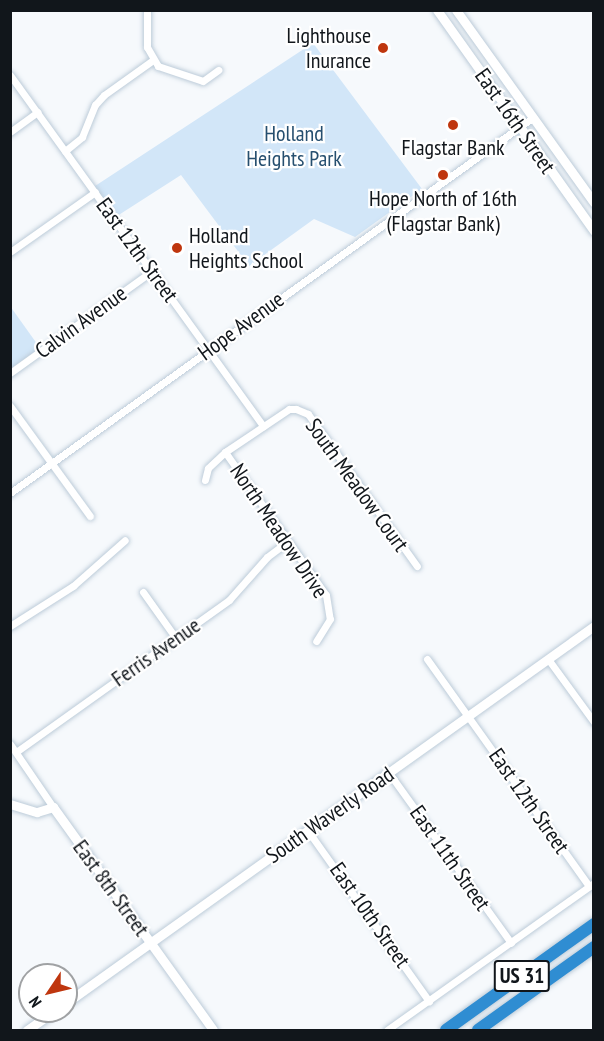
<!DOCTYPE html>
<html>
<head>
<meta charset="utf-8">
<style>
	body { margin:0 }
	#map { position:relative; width:604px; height:1041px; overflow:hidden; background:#f6f9fc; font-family:"PT Sans Narrow",sans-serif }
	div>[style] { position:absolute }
	.green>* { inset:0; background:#d2e6f8 }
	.roads { filter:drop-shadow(0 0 2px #bdccd9) drop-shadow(0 0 2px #bdccd9) }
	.street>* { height:7px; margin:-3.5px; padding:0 3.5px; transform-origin:3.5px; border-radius:3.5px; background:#fff }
	.secondary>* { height:9px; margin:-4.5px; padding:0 4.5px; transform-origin:4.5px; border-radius:4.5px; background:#fff }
	.highway>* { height:12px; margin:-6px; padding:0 6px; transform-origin:6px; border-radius:6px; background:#2f8dd2 }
	.dots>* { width:16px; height:16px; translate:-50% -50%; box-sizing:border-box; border:3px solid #fff; border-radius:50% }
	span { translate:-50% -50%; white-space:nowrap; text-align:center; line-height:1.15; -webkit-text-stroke:4.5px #fff; paint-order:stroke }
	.shield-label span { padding:2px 4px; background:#fff; border:2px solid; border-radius:4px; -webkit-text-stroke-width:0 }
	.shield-label { font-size:21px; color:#11161b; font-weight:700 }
	.poi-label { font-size:22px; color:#11161b }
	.right { translate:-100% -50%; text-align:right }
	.left { translate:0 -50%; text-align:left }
	.street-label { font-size:22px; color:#11161b }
	.park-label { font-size:22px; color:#264f6f }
	.frame { position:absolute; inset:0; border:12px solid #11161b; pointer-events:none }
	.north { position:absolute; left:18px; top:963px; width:60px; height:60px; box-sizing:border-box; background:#fff; border:2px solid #a0a2a4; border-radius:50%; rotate:235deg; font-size:16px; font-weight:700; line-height:24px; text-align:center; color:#11161b }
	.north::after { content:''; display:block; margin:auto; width:21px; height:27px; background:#bf360e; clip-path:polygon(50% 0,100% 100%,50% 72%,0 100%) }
</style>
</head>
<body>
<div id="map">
	<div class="green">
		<i style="clip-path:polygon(313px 43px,422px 189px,355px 237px,314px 219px,249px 266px,181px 175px,114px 218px,92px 188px)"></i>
		<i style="clip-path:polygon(10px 306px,40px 348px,10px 369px)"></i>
	</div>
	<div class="roads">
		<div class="street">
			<i style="left:147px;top:10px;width:37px;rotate:90deg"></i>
			<i style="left:147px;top:47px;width:22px;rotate:60deg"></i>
			<i style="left:158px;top:66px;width:47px;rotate:18.4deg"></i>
			<i style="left:203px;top:81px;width:19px;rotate:-36deg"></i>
			<i style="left:10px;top:75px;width:433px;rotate:54.2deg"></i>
			<i style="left:10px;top:132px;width:34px;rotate:-36deg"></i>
			<i style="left:65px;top:151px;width:22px;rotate:-39deg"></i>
			<i style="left:82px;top:137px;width:35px;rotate:-68deg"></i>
			<i style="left:95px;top:105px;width:13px;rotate:-48deg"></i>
			<i style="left:104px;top:95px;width:60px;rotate:-35.5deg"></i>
			<i style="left:10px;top:252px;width:104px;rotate:-35.2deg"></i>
			<i style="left:10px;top:373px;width:175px;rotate:-35.7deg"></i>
			<i style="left:10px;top:406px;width:136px;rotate:54deg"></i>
			<i style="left:225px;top:452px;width:175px;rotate:54.8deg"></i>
			<i style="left:326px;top:595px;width:24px;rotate:81deg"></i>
			<i style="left:330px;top:619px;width:26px;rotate:122deg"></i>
			<i style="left:205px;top:480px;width:12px;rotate:-76deg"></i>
			<i style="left:208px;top:468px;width:23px;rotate:-43deg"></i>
			<i style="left:225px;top:452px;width:77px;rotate:-33.9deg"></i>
			<i style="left:289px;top:409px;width:7px"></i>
			<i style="left:296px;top:409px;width:13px;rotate:23deg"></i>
			<i style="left:308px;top:414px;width:187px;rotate:54.4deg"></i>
			<i style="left:10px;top:493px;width:643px;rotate:-35.69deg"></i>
			<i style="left:143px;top:592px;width:55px;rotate:54.6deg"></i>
			<i style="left:10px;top:626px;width:75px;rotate:-32.4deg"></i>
			<i style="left:73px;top:586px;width:69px;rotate:-41.5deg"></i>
			<i style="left:427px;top:659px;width:279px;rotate:54.5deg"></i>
			<i style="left:548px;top:659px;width:78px;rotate:53.9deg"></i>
			<i style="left:10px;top:744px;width:76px;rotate:55.7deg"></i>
			<i style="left:16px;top:752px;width:262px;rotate:-35.5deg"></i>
			<i style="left:229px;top:600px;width:57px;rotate:-48.5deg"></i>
			<i style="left:267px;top:557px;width:25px;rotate:-37deg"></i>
			<i style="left:389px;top:773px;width:209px;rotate:54.3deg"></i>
			<i style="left:308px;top:831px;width:209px;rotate:54.6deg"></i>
			<i style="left:387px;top:1030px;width:254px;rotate:-35.4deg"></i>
		</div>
		<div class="secondary">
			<i style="left:437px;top:10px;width:271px;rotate:54.6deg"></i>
			<i style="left:456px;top:10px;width:237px;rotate:54.4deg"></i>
			<i style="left:10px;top:804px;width:28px;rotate:17deg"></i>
			<i style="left:37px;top:812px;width:17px;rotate:-17deg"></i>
			<i style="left:53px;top:807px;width:274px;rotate:54.3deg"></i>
			<i style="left:66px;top:1003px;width:649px;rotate:-35.53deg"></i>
			<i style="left:27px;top:1030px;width:33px;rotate:-35deg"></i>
		</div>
		<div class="highway">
			<i style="left:446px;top:1030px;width:182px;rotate:-35.6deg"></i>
			<i style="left:478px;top:1030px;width:143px;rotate:-35.6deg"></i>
		</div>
	</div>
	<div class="dots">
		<i style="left:383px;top:48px;background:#bf360e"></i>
		<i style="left:453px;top:125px;background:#bf360e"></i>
		<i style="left:443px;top:175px;background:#bf360e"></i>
		<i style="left:177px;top:248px;background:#bf360e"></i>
	</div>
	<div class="shield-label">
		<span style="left:522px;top:976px">US 31</span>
	</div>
	<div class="poi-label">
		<span class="right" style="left:371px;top:48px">Lighthouse<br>Inurance</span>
		<span style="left:453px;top:148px">Flagstar Bank</span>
		<span style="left:443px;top:211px">Hope North of 16th<br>(Flagstar Bank)</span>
		<span class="left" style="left:189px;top:248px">Holland<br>Heights School</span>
	</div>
	<div class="street-label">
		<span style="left:515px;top:121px;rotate:55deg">East 16th Street</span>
		<span style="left:137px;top:250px;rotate:54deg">East 12th Street</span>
		<span style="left:81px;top:322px;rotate:-36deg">Calvin Avenue</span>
		<span style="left:241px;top:326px;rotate:-36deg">Hope Avenue</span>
		<span style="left:357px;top:485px;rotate:54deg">South Meadow Court</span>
		<span style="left:279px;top:531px;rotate:56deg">North Meadow Drive</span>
		<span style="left:156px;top:652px;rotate:-35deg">Ferris Avenue</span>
		<span style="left:529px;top:801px;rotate:55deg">East 12th Street</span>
		<span style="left:330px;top:815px;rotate:-35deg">South Waverly Road</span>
		<span style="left:450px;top:858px;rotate:55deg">East 11th Street</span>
		<span style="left:111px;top:888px;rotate:54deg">East 8th Street</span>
		<span style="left:370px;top:915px;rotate:55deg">East 10th Street</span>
	</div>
	<div class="park-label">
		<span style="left:294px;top:146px">Holland<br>Heights Park</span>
	</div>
	<div class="frame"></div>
	<div class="north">N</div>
</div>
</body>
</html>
